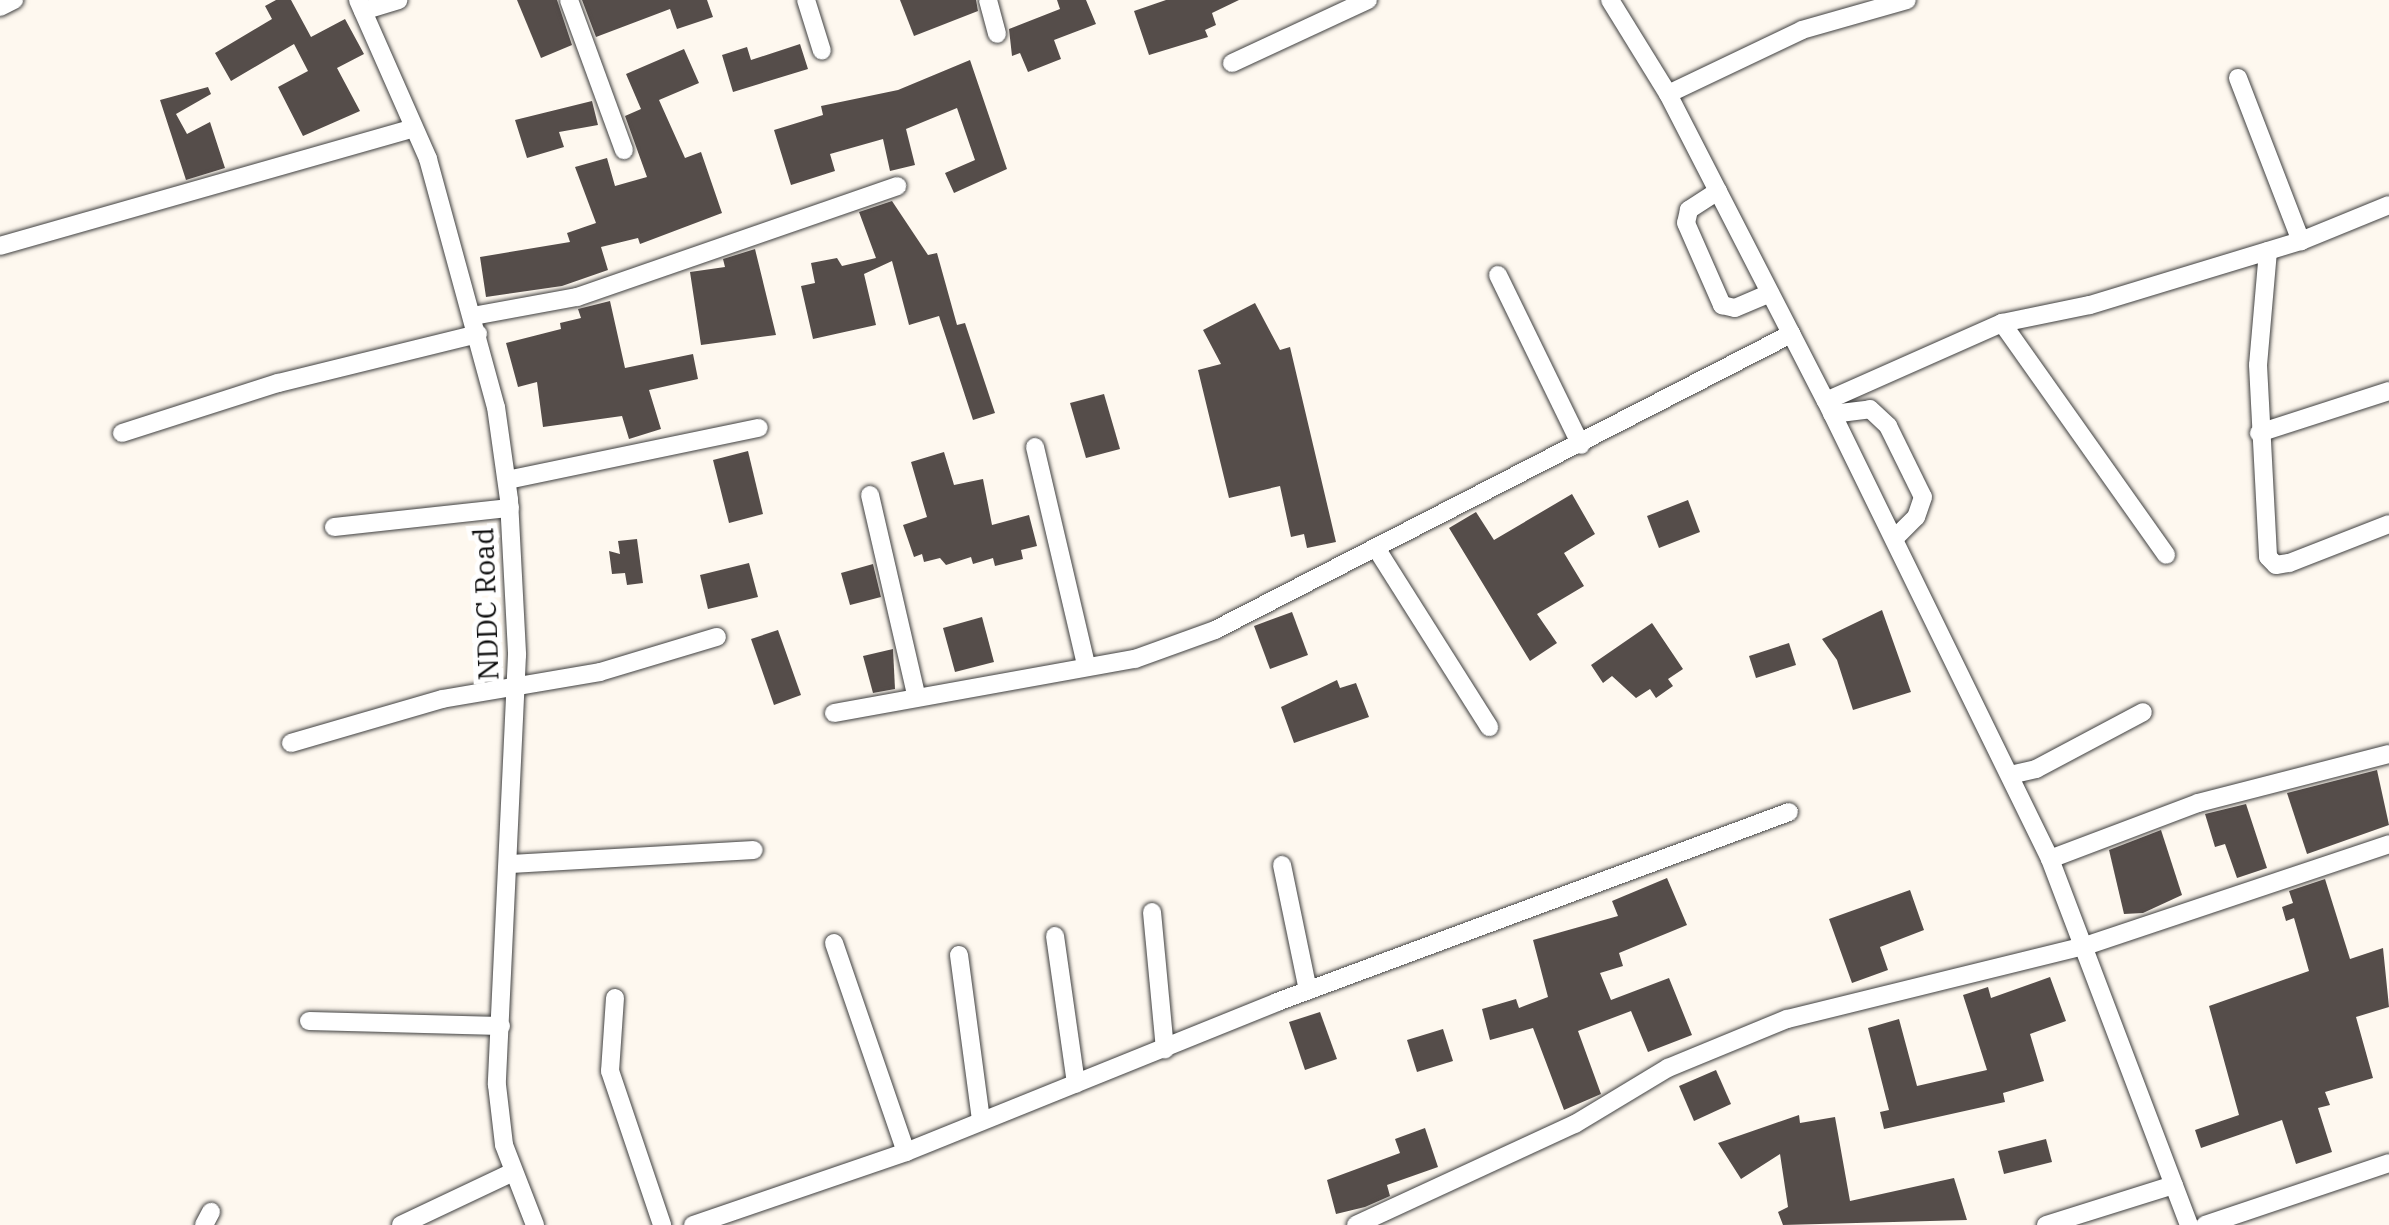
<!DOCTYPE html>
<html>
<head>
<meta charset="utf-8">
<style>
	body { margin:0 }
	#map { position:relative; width:2389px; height:1225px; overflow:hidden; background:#fef8ef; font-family:"IBM Plex Serif",serif }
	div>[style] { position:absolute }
	.building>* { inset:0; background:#554d4a }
	.roads { filter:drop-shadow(0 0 2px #404040) drop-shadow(0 0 2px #404040) }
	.minor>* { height:18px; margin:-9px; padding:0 9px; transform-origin:9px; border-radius:9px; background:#fff }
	span { translate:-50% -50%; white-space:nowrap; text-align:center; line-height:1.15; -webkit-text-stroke:10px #fff; paint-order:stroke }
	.street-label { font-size:28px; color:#0d0d0d }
</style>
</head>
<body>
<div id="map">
	<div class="building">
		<i style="clip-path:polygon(276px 0,291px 0,311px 37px,345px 19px,364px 54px,337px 68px,360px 111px,303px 136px,278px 87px,308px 71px,294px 44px,231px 81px,215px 53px,272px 19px,265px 6px)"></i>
		<i style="clip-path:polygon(517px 0,557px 0,572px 45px,541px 58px)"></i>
		<i style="clip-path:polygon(582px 0,707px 0,713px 17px,677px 29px,670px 9px,596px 37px)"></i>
		<i style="clip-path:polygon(900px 0,976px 0,978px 11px,914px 36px)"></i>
		<i style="clip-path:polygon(1057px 0,1086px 0,1096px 24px,1054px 40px,1061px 59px,1028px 72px,1020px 53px,1012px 56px,1009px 29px,1060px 9px)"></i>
		<i style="clip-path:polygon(1166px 0,1239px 0,1212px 13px,1216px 25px,1205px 30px,1208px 37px,1149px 55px,1134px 11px)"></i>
		<i style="clip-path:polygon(800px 44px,808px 69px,733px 92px,722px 55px,747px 47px,751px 60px)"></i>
		<i style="clip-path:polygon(684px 49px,699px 83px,659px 100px,685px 158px,701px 152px,722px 213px,640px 244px,638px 238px,601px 247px,608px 270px,562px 286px,486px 297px,480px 257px,570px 242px,567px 233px,596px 223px,575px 167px,607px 158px,615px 186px,647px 177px,625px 116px,641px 109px,626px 74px)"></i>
		<i style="clip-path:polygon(970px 60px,1007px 169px,954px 193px,945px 173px,975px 160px,957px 108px,906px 129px,915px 165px,890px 171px,883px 139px,830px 154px,835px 171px,791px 185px,774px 130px,823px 115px,821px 106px,898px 90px)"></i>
		<i style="clip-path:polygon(208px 87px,211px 94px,176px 114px,187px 134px,210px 122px,225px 168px,186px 180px,160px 100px)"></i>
		<i style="clip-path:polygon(592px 101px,598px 125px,559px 132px,564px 147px,527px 158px,515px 120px)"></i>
		<i style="clip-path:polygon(892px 201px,928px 255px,937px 253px,957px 325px,965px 323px,995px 413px,973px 420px,939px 316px,909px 325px,892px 261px,864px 274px,876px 325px,813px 339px,801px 286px,815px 283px,811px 263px,837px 258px,842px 266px,876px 258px,859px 212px)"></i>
		<i style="clip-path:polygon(755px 249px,776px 335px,701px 345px,690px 272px,725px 267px,723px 259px)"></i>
		<i style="clip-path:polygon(610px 301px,625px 368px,693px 354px,698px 379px,649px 390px,661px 429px,629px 439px,622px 416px,543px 427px,537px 382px,518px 387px,506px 343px,561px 329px,560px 323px,581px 318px,578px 309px)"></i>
		<i style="clip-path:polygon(1255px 303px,1280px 350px,1290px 347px,1336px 542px,1307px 548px,1304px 534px,1291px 537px,1280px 486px,1229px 498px,1198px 370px,1221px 364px,1203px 330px)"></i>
		<i style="clip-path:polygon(1104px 394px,1120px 449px,1086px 458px,1070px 403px)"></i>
		<i style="clip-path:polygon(748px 451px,763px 514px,729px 523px,713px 460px)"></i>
		<i style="clip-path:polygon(944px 452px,954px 485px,983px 479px,992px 525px,1029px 515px,1037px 546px,1021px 550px,1023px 559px,995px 566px,993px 558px,973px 564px,971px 557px,946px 565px,940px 558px,924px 562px,922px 554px,914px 557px,903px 525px,927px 517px,911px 462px)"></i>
		<i style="clip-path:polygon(1572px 494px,1595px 534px,1564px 553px,1584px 586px,1537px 614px,1557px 643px,1530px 661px,1449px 528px,1476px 512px,1494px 540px)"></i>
		<i style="clip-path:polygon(1688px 500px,1700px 532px,1659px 548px,1647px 516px)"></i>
		<i style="clip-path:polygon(637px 539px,643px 583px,627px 585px,625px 573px,612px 574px,609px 551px,620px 554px,618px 541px)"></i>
		<i style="clip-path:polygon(749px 563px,758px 597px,708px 609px,700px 575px)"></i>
		<i style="clip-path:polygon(873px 564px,881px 597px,850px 605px,841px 573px)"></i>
		<i style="clip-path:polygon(1882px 610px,1911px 692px,1853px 710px,1837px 660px,1822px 639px)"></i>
		<i style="clip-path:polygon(1292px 612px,1308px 655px,1270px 669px,1254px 626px)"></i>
		<i style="clip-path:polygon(982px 617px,994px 662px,955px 672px,943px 628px)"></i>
		<i style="clip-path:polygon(1652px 623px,1683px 669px,1668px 679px,1673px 686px,1656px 698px,1650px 689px,1636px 698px,1612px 676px,1603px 683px,1591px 665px)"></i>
		<i style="clip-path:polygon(778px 630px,801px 695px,774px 705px,751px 639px)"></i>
		<i style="clip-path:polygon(1789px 643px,1796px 665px,1756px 678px,1749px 656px)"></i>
		<i style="clip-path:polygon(893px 649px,895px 689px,873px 693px,863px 656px)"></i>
		<i style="clip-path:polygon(1337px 680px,1340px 688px,1356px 683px,1369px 717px,1294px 743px,1281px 707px)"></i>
		<i style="clip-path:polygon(2377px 770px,2389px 825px,2307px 854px,2287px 793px)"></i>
		<i style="clip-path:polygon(2246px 804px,2267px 868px,2237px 878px,2225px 844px,2215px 847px,2205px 814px)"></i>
		<i style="clip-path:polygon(2161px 830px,2182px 895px,2143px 913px,2124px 914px,2109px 850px)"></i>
		<i style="clip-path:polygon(1667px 878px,1687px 925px,1619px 953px,1623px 966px,1600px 973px,1611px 1000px,1669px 978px,1692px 1035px,1648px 1052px,1631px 1011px,1578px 1031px,1601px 1094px,1564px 1110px,1533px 1028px,1490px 1040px,1482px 1009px,1516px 999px,1519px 1008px,1548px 997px,1533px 940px,1618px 916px,1612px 901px)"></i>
		<i style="clip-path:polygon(2325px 879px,2350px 959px,2383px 948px,2389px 1007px,2356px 1017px,2373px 1078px,2325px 1092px,2330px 1105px,2318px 1108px,2332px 1152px,2296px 1164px,2282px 1120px,2201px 1148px,2195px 1130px,2239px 1115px,2209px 1006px,2309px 971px,2294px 918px,2286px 921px,2282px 907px,2293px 903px,2289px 891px)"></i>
		<i style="clip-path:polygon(1910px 890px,1924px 930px,1880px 947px,1888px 970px,1852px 983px,1829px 919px)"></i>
		<i style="clip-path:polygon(2050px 977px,2066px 1021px,2030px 1034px,2044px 1081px,2003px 1093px,2005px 1102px,1884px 1129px,1880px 1112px,1889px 1110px,1868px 1028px,1899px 1019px,1917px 1086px,1987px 1070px,1963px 995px,1988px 987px,1991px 998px)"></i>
		<i style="clip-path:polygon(1320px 1012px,1337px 1059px,1305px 1070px,1289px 1022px)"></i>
		<i style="clip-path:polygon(1443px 1029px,1453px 1061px,1417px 1072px,1407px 1040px)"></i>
		<i style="clip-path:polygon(1716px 1070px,1731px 1104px,1694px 1121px,1679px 1086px)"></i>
		<i style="clip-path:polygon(1799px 1115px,1800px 1123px,1835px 1117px,1850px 1201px,1954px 1178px,1967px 1220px,1783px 1225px,1778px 1212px,1788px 1207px,1780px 1154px,1741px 1179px,1718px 1143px)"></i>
		<i style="clip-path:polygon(1425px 1128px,1438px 1167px,1387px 1185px,1390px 1196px,1365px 1207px,1336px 1214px,1327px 1180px,1400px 1153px,1395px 1139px)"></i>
		<i style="clip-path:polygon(2046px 1139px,2052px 1162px,2004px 1174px,1998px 1151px)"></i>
	</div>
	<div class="roads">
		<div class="minor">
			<i style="left:358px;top:0;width:174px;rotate:66.2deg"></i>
			<i style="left:428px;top:159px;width:257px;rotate:74.7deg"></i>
			<i style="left:496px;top:407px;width:94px;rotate:82deg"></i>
			<i style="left:509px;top:500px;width:155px;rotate:87deg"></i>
			<i style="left:517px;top:655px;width:430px;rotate:92.7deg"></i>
			<i style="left:497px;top:1085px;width:60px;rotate:83.3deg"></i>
			<i style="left:504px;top:1145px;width:86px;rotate:68.8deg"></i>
			<i style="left:569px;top:0;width:160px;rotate:69.9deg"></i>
			<i style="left:806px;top:0;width:53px;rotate:72.6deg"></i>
			<i style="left:988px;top:0;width:35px;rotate:75deg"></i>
			<i style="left:1610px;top:0;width:110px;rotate:58.3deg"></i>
			<i style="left:1668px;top:94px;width:345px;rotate:62.8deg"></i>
			<i style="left:1826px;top:401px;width:510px;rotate:63.94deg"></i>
			<i style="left:2050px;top:859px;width:392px;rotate:69.2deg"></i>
			<i style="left:0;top:7px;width:16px;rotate:-27deg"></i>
			<i style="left:363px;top:11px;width:37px;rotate:-17deg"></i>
			<i style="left:1232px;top:63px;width:150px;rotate:-24.9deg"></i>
			<i style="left:2238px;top:78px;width:175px;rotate:68.9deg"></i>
			<i style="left:1668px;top:94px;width:148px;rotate:-25.5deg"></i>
			<i style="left:1802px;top:30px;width:109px;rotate:-15.9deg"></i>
			<i style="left:1718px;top:191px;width:35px;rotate:147deg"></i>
			<i style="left:1689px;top:210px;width:13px;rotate:103deg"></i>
			<i style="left:1686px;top:223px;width:90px;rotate:66.3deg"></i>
			<i style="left:1722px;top:305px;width:13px;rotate:13deg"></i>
			<i style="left:1735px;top:308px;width:38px;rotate:-23deg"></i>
			<i style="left:0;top:246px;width:430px;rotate:-15.9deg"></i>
			<i style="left:2268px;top:251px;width:114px;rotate:95deg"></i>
			<i style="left:2258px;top:365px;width:192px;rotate:87deg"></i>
			<i style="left:2268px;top:557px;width:11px;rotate:45deg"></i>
			<i style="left:2276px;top:565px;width:13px;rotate:-9deg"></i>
			<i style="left:2289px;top:563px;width:107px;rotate:-21.3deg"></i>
			<i style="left:1498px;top:275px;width:189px;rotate:64deg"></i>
			<i style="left:473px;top:316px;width:106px;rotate:-10.4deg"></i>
			<i style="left:577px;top:297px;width:339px;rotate:-19.1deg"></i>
			<i style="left:2002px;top:323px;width:284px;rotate:54.7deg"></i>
			<i style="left:1826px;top:401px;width:193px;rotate:-23.9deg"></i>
			<i style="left:2002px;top:323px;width:90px;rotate:-11.6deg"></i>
			<i style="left:2090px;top:305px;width:220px;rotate:-16.9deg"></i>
			<i style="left:2301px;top:241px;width:95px;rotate:-22.2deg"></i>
			<i style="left:1832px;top:414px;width:38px;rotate:-7deg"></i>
			<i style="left:1870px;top:409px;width:25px;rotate:43deg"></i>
			<i style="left:1888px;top:426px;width:79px;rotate:63.8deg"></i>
			<i style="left:1923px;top:497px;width:21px;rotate:109deg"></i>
			<i style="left:1916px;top:517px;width:30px;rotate:135deg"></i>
			<i style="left:122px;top:433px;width:164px;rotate:-17.8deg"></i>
			<i style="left:278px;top:383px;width:206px;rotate:-13.8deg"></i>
			<i style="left:2259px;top:433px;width:137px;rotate:-17.9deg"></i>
			<i style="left:1035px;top:447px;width:224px;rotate:76.8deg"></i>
			<i style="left:507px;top:480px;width:257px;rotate:-11.7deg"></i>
			<i style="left:870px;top:495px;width:205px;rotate:77deg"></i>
			<i style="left:334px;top:527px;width:177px;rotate:-6.2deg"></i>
			<i style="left:1376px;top:548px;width:212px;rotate:57.7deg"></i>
			<i style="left:834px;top:713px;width:306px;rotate:-10.2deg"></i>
			<i style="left:1135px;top:659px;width:85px;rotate:-19.9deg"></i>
			<i style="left:1215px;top:630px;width:648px;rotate:-27.2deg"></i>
			<i style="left:291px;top:743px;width:157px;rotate:-16.2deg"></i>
			<i style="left:442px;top:699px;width:160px;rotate:-9.7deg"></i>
			<i style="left:600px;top:672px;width:122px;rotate:-16.7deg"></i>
			<i style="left:2010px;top:775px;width:27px;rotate:-13deg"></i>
			<i style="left:2036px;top:769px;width:121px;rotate:-28deg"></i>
			<i style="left:2050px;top:859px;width:158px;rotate:-20.7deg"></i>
			<i style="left:2198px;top:803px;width:197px;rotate:-14.4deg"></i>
			<i style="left:511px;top:864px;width:243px;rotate:-3.3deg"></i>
			<i style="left:1282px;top:865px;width:128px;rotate:78.3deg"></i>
			<i style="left:1152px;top:912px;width:138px;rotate:84.6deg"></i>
			<i style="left:1055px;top:936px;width:149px;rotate:81.9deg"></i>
			<i style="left:834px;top:943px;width:221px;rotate:71deg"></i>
			<i style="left:959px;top:955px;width:165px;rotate:82.4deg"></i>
			<i style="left:615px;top:998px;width:73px;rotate:93.9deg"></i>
			<i style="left:610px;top:1071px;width:163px;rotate:71.3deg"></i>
			<i style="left:309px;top:1021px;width:192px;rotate:1.5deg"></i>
			<i style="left:204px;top:1225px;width:15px;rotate:-62deg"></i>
			<i style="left:401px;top:1225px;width:124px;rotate:-25.3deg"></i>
			<i style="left:693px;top:1225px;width:225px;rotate:-18.9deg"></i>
			<i style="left:906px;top:1152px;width:400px;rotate:-22deg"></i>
			<i style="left:1277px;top:1002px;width:546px;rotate:-20.36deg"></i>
			<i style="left:1356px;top:1225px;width:241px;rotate:-24.8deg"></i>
			<i style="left:1575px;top:1124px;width:109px;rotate:-31.1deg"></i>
			<i style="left:1668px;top:1068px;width:129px;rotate:-22.4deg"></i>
			<i style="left:1787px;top:1019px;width:307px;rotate:-13.8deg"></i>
			<i style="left:2085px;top:946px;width:321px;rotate:-18.5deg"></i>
			<i style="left:2046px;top:1225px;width:134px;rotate:-17.4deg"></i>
			<i style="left:2205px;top:1225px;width:194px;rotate:-18.6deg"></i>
		</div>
	</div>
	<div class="street-label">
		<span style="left:486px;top:604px;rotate:-92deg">NDDC Road</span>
	</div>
</div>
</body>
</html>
